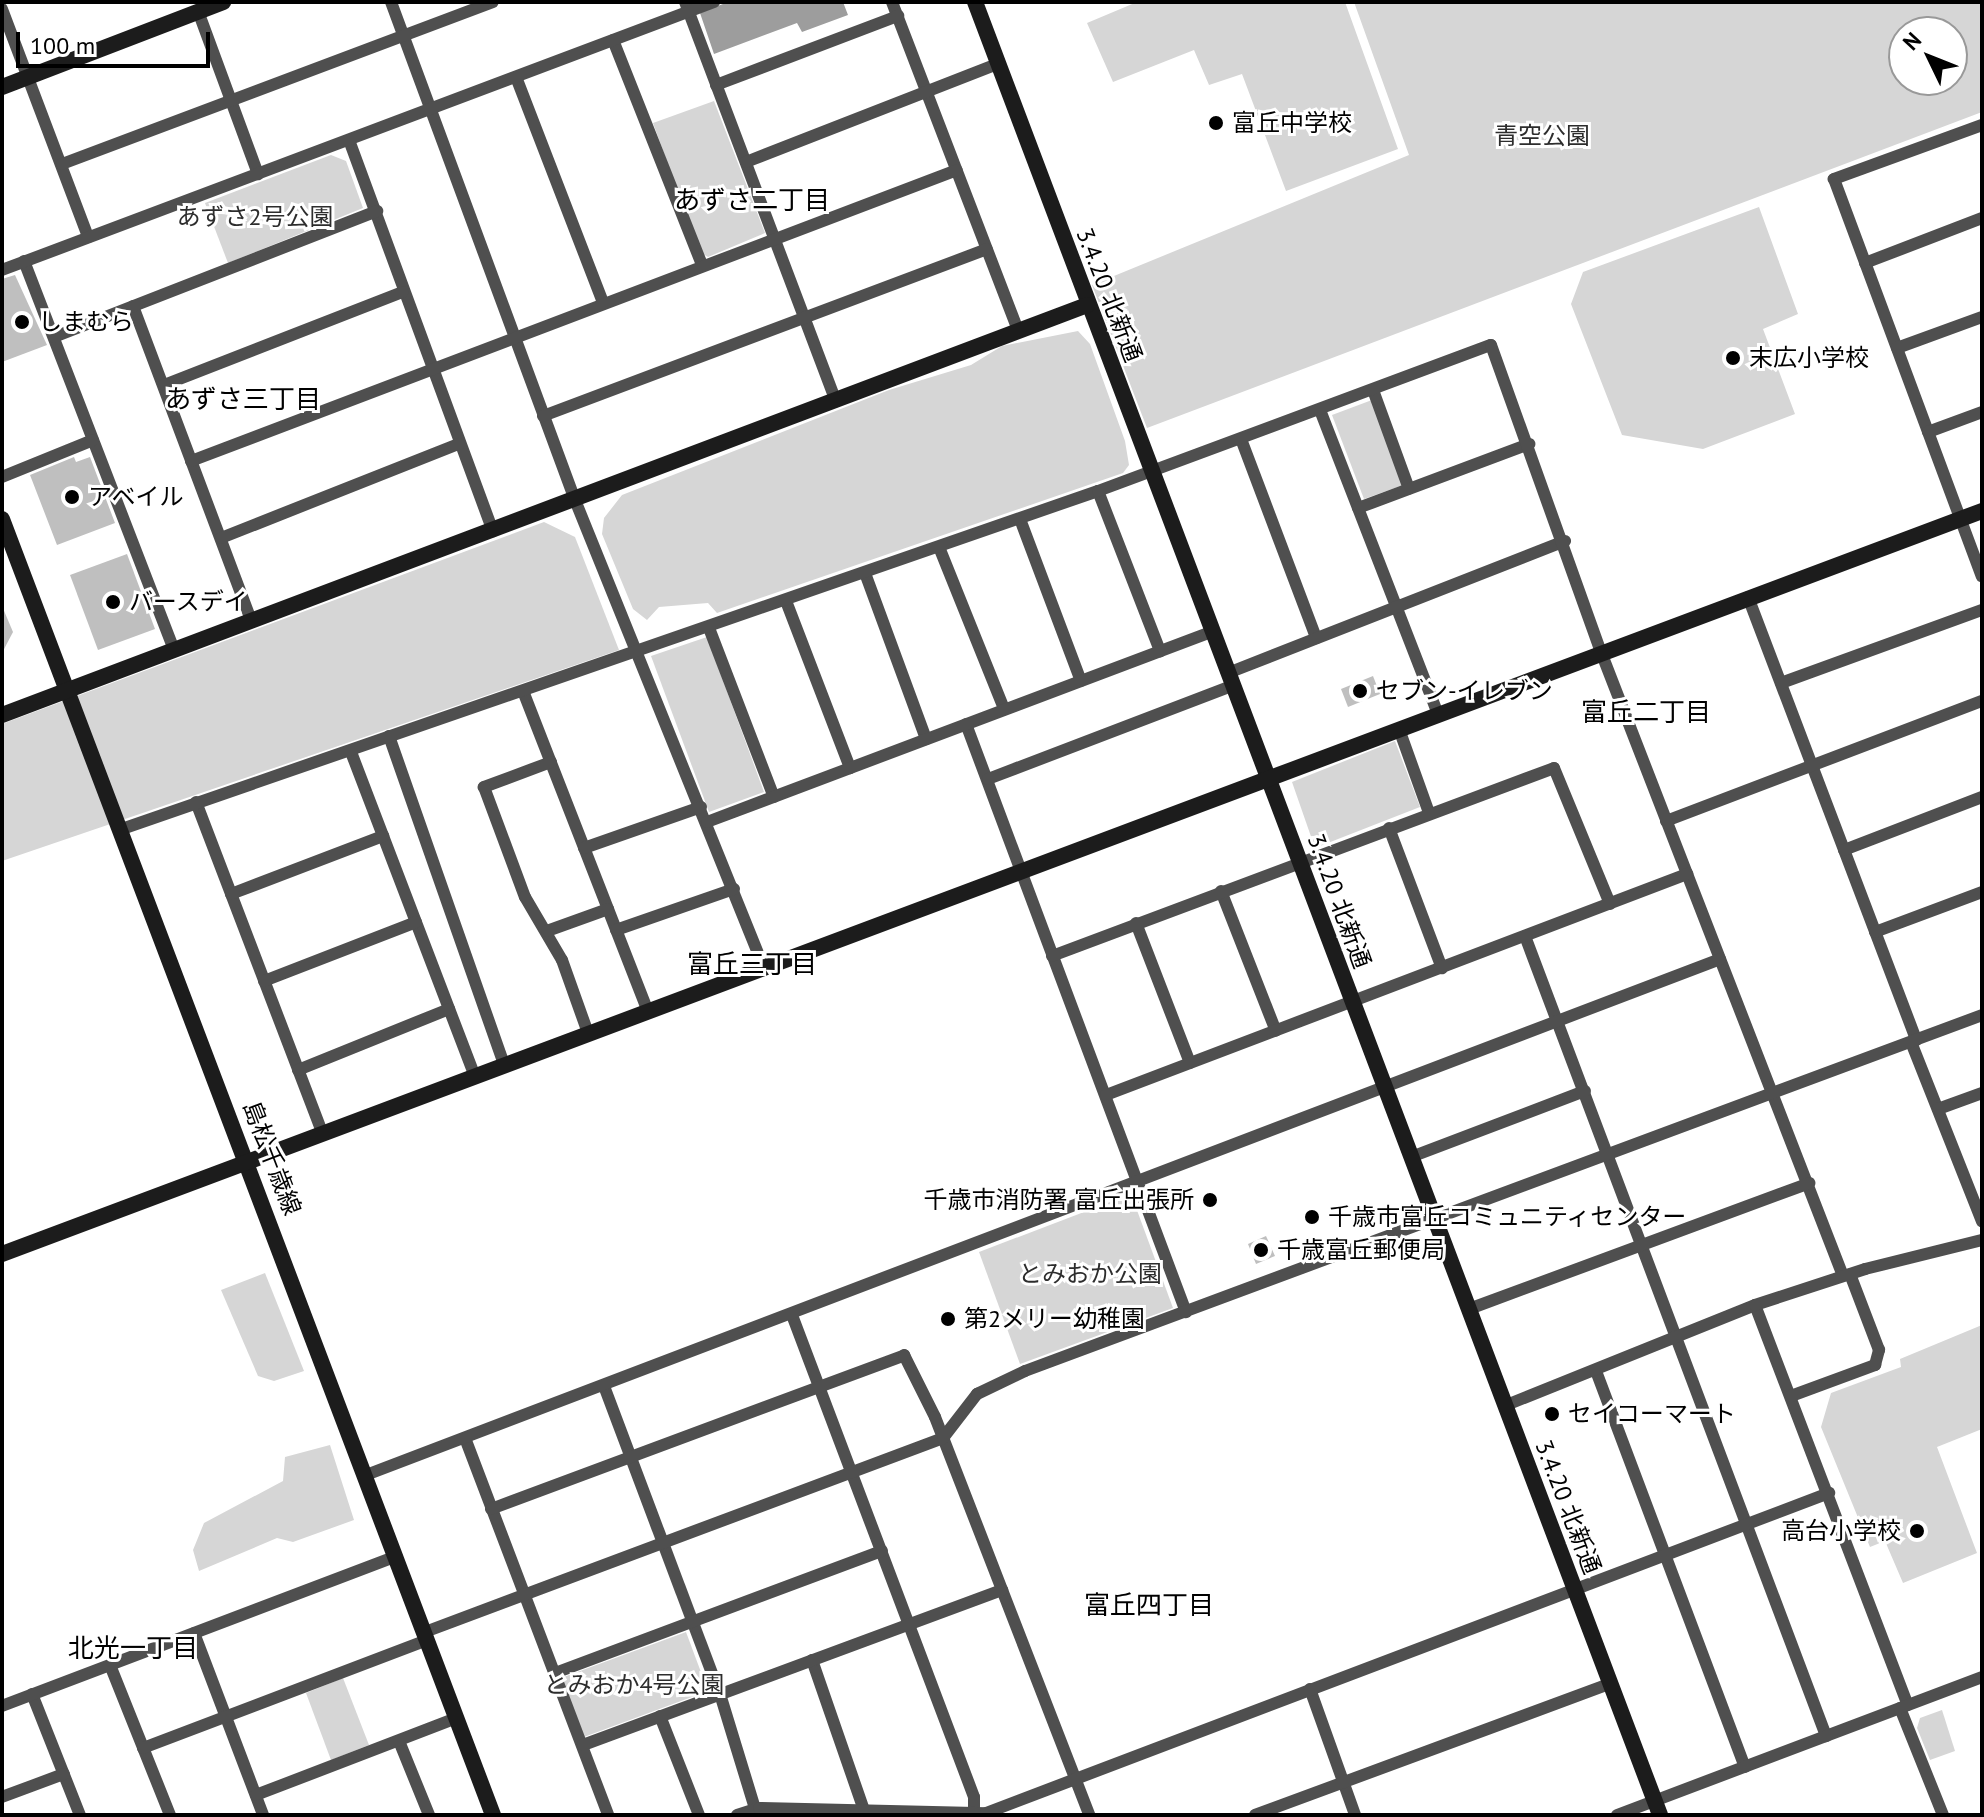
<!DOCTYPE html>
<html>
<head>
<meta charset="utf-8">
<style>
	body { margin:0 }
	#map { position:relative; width:1984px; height:1817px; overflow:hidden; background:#fff; font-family:"PT Sans","Noto Sans JP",sans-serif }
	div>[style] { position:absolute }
	.green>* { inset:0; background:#d6d6d6 }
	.water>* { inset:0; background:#9d9d9d }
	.building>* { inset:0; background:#bfbfbf }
	.street>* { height:12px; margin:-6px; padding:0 6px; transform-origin:6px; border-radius:6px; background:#4f4f4f }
	.secondary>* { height:16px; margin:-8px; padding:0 8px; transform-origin:8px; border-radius:8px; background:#1c1c1c }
	.dots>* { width:22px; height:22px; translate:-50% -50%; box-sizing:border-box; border:4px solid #fff; border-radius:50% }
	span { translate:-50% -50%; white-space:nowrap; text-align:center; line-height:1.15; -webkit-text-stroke:6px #fff; paint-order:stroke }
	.poi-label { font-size:24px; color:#000 }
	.left { translate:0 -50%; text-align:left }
	.right { translate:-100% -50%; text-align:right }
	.park-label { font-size:24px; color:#2d2d2d }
	.street-label { font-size:24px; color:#000 }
	.neighbourhood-label { font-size:26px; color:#000 }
	.frame { position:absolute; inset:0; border:4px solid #000; pointer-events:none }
	.north { position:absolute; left:1888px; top:16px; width:80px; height:80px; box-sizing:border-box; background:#fff; border:2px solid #999; border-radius:50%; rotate:313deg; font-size:22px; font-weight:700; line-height:32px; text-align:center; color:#000 }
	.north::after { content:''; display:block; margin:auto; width:28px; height:36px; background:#000; clip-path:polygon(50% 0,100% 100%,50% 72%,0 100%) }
	.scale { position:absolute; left:16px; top:32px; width:194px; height:36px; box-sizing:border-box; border:4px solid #000; border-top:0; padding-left:10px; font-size:24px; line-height:28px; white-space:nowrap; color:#000; -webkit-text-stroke:6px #fff; paint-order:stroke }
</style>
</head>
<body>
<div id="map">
	<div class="green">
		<i style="clip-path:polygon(1137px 2px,1345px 2px,1398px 149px,1286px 191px,1242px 74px,1209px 85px,1194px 50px,1113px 82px,1087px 23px)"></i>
		<i style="clip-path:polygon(evenodd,1354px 2px,1982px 2px,1982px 112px,1147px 428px,1092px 285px,1409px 155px,1354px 2px,1904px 32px,1952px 32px,1952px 80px,1904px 80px,1904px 32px)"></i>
		<i style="clip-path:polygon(714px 101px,765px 233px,708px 257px,700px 252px,653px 123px)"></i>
		<i style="clip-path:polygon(331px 155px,346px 161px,363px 208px,228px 263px,205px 203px)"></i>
		<i style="clip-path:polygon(1759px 207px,1798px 314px,1763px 329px,1795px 414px,1703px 449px,1622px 435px,1571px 304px,1583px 272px)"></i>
		<i style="clip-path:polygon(1078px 331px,1090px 344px,1125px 441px,1129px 465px,1123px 473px,717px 613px,708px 603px,659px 607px,647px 620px,633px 609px,602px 534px,604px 518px,622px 495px,889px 390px,971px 365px,1002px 346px)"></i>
		<i style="clip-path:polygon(1372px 400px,1403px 485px,1364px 499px,1332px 415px)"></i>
		<i style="clip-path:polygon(544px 522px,575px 537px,619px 650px,2px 861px,2px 724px)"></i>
		<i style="clip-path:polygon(707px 637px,764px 792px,709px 812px,651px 656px)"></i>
		<i style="clip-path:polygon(1395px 741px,1420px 807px,1315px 848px,1292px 782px)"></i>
		<i style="clip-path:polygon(1131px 1194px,1173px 1308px,1020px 1364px,979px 1252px)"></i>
		<i style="clip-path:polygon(265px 1273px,304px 1371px,274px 1381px,258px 1376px,221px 1290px)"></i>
		<i style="clip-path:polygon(1982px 1325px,1982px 1429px,1937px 1447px,1977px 1553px,1903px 1583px,1885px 1541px,1870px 1547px,1821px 1427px,1831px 1393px,1901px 1367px,1900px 1359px)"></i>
		<i style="clip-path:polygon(330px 1445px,354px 1520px,293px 1542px,277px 1538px,199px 1571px,193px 1550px,204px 1523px,283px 1481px,285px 1457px)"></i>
		<i style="clip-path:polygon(686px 1632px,708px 1691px,584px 1737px,561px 1678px)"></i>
		<i style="clip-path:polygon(343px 1678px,369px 1745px,331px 1760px,306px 1693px)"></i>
		<i style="clip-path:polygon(1942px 1710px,1955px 1751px,1930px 1760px,1917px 1728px,1920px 1718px)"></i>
	</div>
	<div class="water">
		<i style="clip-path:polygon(728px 2px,843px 2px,848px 15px,802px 32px,797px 23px,714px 54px,700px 13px)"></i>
	</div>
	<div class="building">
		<i style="clip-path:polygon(15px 275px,47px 345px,2px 362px,2px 279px)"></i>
		<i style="clip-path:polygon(74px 457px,76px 462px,90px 457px,115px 523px,57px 545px,30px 475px)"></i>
		<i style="clip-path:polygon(127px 554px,155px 629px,98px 650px,70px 575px)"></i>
		<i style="clip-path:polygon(2px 606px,13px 632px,2px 653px)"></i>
		<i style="clip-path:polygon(1373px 676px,1380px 694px,1348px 707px,1341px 689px)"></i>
		<i style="clip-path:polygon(1266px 1236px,1275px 1256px,1256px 1264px,1248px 1244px)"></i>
	</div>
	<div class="street">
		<i style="left:391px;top:2px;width:531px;rotate:69.72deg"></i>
		<i style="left:575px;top:500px;width:505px;rotate:68.01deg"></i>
		<i style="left:685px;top:2px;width:427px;rotate:69.3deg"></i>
		<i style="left:892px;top:2px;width:352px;rotate:69deg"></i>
		<i style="left:2px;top:9px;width:244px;rotate:69.3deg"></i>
		<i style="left:198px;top:11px;width:174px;rotate:69.8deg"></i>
		<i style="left:613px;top:40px;width:242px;rotate:68.4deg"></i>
		<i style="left:516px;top:77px;width:242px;rotate:68.9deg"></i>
		<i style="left:716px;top:85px;width:195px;rotate:-20.8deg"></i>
		<i style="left:1982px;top:125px;width:158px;rotate:160deg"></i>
		<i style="left:1834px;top:179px;width:424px;rotate:69.6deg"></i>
		<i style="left:349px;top:140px;width:417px;rotate:69.8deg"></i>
		<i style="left:746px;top:162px;width:270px;rotate:-21.3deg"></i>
		<i style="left:62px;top:164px;width:460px;rotate:-20.6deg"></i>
		<i style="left:24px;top:261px;width:417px;rotate:68.9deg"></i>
		<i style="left:1865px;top:263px;width:125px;rotate:-21deg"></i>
		<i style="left:2px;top:270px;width:761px;rotate:-20.63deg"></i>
		<i style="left:133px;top:306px;width:335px;rotate:69.4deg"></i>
		<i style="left:54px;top:337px;width:347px;rotate:-21.3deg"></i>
		<i style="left:1897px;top:348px;width:90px;rotate:-20deg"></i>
		<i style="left:164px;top:385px;width:256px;rotate:-21.3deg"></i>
		<i style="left:1373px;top:390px;width:105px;rotate:70deg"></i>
		<i style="left:1320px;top:410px;width:326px;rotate:68.8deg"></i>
		<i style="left:543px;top:416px;width:474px;rotate:-20.6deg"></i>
		<i style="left:1928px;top:432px;width:58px;rotate:-20.3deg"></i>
		<i style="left:1241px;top:439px;width:213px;rotate:69.3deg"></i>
		<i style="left:191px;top:461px;width:819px;rotate:-20.8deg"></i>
		<i style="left:2px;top:477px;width:98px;rotate:-22.1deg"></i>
		<i style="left:1098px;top:491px;width:172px;rotate:68.8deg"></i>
		<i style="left:1358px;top:508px;width:183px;rotate:-20.5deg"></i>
		<i style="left:1020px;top:519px;width:173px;rotate:69.4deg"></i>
		<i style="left:221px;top:538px;width:256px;rotate:-21.6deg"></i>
		<i style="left:939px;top:547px;width:175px;rotate:68.1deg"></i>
		<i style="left:865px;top:573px;width:177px;rotate:69.8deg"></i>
		<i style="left:1748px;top:597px;width:474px;rotate:69.2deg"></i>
		<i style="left:786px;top:601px;width:179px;rotate:69deg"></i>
		<i style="left:709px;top:628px;width:181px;rotate:69deg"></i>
		<i style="left:1228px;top:673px;width:362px;rotate:-21.4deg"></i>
		<i style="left:1781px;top:683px;width:214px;rotate:-20deg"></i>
		<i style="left:523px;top:691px;width:344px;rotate:68.7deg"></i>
		<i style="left:966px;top:724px;width:628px;rotate:69.49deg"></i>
		<i style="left:1399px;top:729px;width:89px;rotate:70.3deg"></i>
		<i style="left:389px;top:736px;width:349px;rotate:70.7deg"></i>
		<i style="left:351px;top:752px;width:347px;rotate:69.1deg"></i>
		<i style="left:551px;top:762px;width:72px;rotate:159.5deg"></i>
		<i style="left:484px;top:787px;width:117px;rotate:69.6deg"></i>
		<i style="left:525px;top:897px;width:73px;rotate:59.6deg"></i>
		<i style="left:562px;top:960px;width:77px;rotate:70.4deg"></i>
		<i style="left:988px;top:779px;width:261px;rotate:-20.9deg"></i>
		<i style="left:196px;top:802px;width:355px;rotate:69.1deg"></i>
		<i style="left:1666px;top:821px;width:338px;rotate:-20.8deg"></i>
		<i style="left:707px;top:822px;width:539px;rotate:-20.66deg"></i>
		<i style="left:1389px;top:828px;width:150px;rotate:69.3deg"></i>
		<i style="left:119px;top:830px;width:1036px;rotate:-19.1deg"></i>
		<i style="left:1098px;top:491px;width:419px;rotate:-20.4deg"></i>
		<i style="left:1491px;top:345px;width:326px;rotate:70.3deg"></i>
		<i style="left:1601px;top:652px;width:669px;rotate:68.8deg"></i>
		<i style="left:584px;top:848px;width:124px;rotate:-19.3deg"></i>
		<i style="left:1844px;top:850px;width:148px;rotate:-21deg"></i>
		<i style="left:1221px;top:891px;width:150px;rotate:68.6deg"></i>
		<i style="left:231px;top:894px;width:163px;rotate:-20.9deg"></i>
		<i style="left:1136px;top:923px;width:150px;rotate:68.9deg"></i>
		<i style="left:616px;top:930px;width:125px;rotate:-19.2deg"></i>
		<i style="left:547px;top:931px;width:65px;rotate:-19.8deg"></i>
		<i style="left:1875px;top:932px;width:114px;rotate:-20.5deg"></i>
		<i style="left:1525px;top:936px;width:855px;rotate:69.38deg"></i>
		<i style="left:1052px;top:956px;width:536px;rotate:-20.53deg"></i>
		<i style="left:1554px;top:768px;width:147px;rotate:67.6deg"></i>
		<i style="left:264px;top:981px;width:163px;rotate:-21.2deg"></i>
		<i style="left:1911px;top:1042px;width:193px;rotate:68.4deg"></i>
		<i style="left:298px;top:1070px;width:163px;rotate:-22deg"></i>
		<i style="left:1106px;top:1095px;width:622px;rotate:-20.83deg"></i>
		<i style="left:1938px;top:1109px;width:47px;rotate:-20deg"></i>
		<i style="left:1411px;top:1157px;width:186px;rotate:-20.8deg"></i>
		<i style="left:1755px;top:1305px;width:428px;rotate:69.1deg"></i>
		<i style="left:1469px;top:1309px;width:363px;rotate:-20.3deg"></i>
		<i style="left:792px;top:1315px;width:515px;rotate:69.31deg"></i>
		<i style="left:974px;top:1797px;width:16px;rotate:90deg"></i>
		<i style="left:1596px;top:1371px;width:423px;rotate:69.4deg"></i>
		<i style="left:604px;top:1386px;width:329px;rotate:69.4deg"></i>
		<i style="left:720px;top:1694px;width:127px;rotate:73deg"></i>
		<i style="left:1791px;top:1396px;width:90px;rotate:-20.3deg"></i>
		<i style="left:1875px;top:1365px;width:16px;rotate:-75deg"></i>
		<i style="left:1879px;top:1350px;width:81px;rotate:-110.9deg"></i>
		<i style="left:1504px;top:1406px;width:271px;rotate:-21.9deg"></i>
		<i style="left:1755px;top:1305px;width:116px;rotate:-18.1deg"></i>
		<i style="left:1865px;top:1269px;width:121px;rotate:-13.9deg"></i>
		<i style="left:465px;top:1438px;width:403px;rotate:69.2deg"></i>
		<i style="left:366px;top:1475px;width:1449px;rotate:-20.86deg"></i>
		<i style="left:491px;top:1509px;width:441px;rotate:-20.4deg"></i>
		<i style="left:904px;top:1355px;width:69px;rotate:63.4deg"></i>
		<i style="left:935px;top:1417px;width:427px;rotate:68.8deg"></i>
		<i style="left:425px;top:1632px;width:553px;rotate:-20.53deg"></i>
		<i style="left:943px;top:1438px;width:56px;rotate:-52.3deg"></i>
		<i style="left:977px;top:1394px;width:53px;rotate:-25.6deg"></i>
		<i style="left:1025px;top:1371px;width:1021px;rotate:-20.4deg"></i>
		<i style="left:194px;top:1633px;width:195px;rotate:69.2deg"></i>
		<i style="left:812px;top:1660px;width:159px;rotate:70.9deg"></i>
		<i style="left:110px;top:1665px;width:162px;rotate:68.2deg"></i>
		<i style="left:555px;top:1673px;width:349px;rotate:-20.5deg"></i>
		<i style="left:1310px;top:1689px;width:134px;rotate:70.3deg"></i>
		<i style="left:32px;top:1694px;width:130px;rotate:68.4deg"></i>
		<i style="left:2px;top:1706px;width:422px;rotate:-20.8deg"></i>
		<i style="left:1900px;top:1708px;width:115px;rotate:68.1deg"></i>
		<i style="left:660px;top:1716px;width:106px;rotate:68.5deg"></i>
		<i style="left:399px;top:1741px;width:80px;rotate:67.9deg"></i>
		<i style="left:583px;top:1745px;width:447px;rotate:-20.3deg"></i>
		<i style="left:143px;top:1748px;width:305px;rotate:-20.8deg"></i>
		<i style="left:256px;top:1795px;width:215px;rotate:-21deg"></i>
		<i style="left:2px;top:1797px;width:66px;rotate:-20.4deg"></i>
		<i style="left:737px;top:1815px;width:23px;rotate:-18deg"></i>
		<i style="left:759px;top:1808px;width:227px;rotate:1.3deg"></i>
		<i style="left:986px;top:1813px;width:902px;rotate:-20.79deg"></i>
		<i style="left:1255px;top:1815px;width:377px;rotate:-20.3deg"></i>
		<i style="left:1617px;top:1815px;width:390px;rotate:-20.7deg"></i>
	</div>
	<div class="secondary">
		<i style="left:975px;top:2px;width:1938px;rotate:69.3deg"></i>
		<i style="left:2px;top:87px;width:237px;rotate:-21deg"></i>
		<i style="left:2px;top:519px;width:1386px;rotate:69.25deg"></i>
		<i style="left:2px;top:715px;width:1160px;rotate:-20.7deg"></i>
		<i style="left:2px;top:1254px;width:2115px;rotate:-20.57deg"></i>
	</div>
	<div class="dots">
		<i style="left:1216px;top:123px;background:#000"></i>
		<i style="left:22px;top:322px;background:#000"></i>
		<i style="left:1733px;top:358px;background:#000"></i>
		<i style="left:72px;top:497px;background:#000"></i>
		<i style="left:113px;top:602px;background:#000"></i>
		<i style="left:1360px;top:691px;background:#000"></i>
		<i style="left:1210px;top:1200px;background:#000"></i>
		<i style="left:1312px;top:1217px;background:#000"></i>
		<i style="left:1261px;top:1250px;background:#000"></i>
		<i style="left:948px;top:1319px;background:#000"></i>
		<i style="left:1552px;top:1414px;background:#000"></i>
		<i style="left:1917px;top:1531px;background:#000"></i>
	</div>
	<div class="poi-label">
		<span class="left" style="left:1232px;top:123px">富丘中学校</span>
		<span class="left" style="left:38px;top:322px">しまむら</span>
		<span class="left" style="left:1749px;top:358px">末広小学校</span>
		<span class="left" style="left:88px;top:497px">アベイル</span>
		<span class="left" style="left:129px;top:602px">バースデイ</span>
		<span class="left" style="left:1376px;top:691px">セブン-イレブン</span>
		<span class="right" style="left:1194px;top:1200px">千歳市消防署 富丘出張所</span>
		<span class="left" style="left:1328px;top:1217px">千歳市富丘コミュニティセンター</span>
		<span class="left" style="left:1277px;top:1250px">千歳富丘郵便局</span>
		<span class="left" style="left:964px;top:1319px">第2メリー幼稚園</span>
		<span class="left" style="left:1568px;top:1414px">セイコーマート</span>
		<span class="right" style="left:1901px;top:1531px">高台小学校</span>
	</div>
	<div class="park-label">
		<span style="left:1542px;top:136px">青空公園</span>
		<span style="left:255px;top:217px">あずさ2号公園</span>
		<span style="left:1090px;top:1274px">とみおか公園</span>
		<span style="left:634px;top:1685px">とみおか4号公園</span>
	</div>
	<div class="street-label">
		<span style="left:1109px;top:295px;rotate:69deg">3.4.20 北新通</span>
		<span style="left:1339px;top:901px;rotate:70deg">3.4.20 北新通</span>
		<span style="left:272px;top:1158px;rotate:69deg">島松千歳線</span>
		<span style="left:1568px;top:1507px;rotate:69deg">3.4.20 北新通</span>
	</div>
	<div class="neighbourhood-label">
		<span style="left:752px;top:200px">あずさ二丁目</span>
		<span style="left:243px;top:399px">あずさ三丁目</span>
		<span style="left:1646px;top:712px">富丘二丁目</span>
		<span style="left:752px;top:964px">富丘三丁目</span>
		<span style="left:1149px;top:1605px">富丘四丁目</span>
		<span style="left:133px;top:1648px">北光一丁目</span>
	</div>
	<div class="frame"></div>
	<div class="north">N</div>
	<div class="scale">100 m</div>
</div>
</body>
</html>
